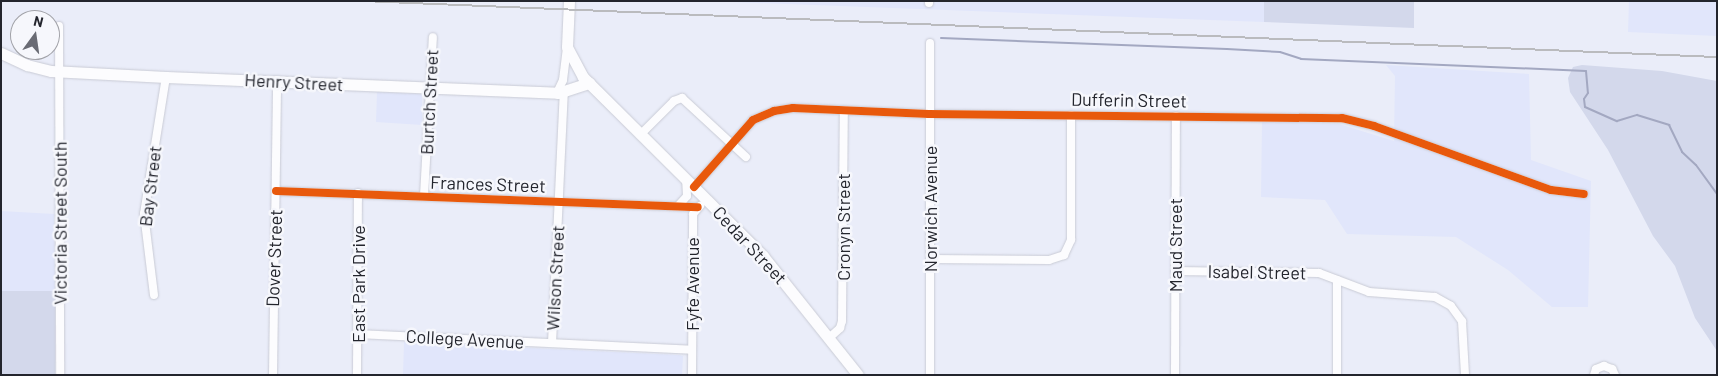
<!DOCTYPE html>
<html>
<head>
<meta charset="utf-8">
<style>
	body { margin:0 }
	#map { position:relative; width:1718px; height:376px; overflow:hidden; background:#eaedf9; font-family:Barlow,sans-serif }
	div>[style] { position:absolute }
	.built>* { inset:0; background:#e1e6fb }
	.green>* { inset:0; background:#d3d8eb }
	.stream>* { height:2px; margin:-1px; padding:0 1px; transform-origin:1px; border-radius:1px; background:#a3a8c1 }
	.roads { filter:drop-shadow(0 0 1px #c9cbd5) drop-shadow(0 0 1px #c9cbd5) }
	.street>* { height:8px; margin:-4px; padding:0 4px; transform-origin:4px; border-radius:4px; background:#fcfcfe }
	.secondary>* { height:11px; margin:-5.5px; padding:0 5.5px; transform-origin:5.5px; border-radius:5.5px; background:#fcfcfe }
	.rail>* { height:2px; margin:-1px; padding:0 1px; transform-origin:1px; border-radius:1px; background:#babbbe }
	.cycleway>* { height:8px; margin:-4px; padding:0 4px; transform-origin:4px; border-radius:4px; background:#e8590c }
	span { translate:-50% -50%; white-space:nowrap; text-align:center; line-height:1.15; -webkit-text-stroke:5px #f6f7fc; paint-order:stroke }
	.street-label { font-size:18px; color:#23252d }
	.frame { position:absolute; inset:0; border:2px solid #23252d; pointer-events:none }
	.north { position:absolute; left:10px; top:10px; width:50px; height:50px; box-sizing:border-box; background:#f6f7fc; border:1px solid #a2a3a9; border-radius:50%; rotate:14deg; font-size:14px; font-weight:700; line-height:20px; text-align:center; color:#23252d }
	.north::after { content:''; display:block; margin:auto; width:18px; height:22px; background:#696b74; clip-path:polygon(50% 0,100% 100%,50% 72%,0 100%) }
</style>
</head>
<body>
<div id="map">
	<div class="built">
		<i style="clip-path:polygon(706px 1px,1264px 1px,1264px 22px)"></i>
		<i style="clip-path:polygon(1629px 1px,1717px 1px,1717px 36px,1628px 32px)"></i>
		<i style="clip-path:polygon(1386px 65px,1529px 74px,1531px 160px,1591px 181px,1588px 307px,1552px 307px,1508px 270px,1456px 237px,1347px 234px,1325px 200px,1261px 197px,1262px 121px,1339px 124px,1394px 141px,1395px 76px)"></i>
		<i style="clip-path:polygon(377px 92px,422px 94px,422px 125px,376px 122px)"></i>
		<i style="clip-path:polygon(1px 211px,54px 214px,55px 291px,1px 291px)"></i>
		<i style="clip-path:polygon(404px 342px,679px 355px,683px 356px,682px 375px,403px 375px)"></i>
	</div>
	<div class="green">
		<i style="clip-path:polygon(1264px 1px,1414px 1px,1414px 28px,1264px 22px)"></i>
		<i style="clip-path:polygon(1582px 65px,1662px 71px,1717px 81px,1717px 351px,1695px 318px,1675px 266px,1653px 236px,1608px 150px,1570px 92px,1568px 78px,1573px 67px)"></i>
		<i style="clip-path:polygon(1px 291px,55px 291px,55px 375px,1px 375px)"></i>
	</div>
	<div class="stream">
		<i style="left:941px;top:38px;width:286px;rotate:2.2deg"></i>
		<i style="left:1227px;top:49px;width:53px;rotate:3.2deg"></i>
		<i style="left:1280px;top:52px;width:22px;rotate:18deg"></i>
		<i style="left:1301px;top:59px;width:285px;rotate:2.4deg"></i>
		<i style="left:1586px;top:71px;width:22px;rotate:85deg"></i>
		<i style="left:1588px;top:93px;width:7px;rotate:124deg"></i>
		<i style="left:1584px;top:99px;width:8px;rotate:83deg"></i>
		<i style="left:1585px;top:107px;width:35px;rotate:24deg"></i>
		<i style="left:1617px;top:121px;width:21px;rotate:-17deg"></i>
		<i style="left:1637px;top:115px;width:34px;rotate:17deg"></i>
		<i style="left:1669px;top:125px;width:30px;rotate:64deg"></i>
		<i style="left:1682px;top:152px;width:19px;rotate:43deg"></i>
		<i style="left:1696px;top:165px;width:36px;rotate:54deg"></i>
	</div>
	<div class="roads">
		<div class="street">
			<i style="left:929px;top:3px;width:2px;rotate:-90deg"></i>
			<i style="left:59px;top:26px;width:349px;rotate:89.8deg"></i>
			<i style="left:930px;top:43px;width:332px;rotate:90deg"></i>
			<i style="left:557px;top:93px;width:14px;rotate:-65deg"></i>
			<i style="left:563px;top:80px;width:31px;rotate:-83deg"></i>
			<i style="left:640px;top:135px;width:48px;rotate:-45deg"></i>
			<i style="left:674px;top:101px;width:9px;rotate:-21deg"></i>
			<i style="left:682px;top:98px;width:87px;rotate:42.7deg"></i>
			<i style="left:694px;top:187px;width:89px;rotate:-48.6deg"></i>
			<i style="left:753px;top:120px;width:23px;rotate:-23deg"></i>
			<i style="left:774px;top:111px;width:19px;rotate:-9deg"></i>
			<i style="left:793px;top:108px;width:136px;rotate:2.5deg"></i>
			<i style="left:929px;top:114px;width:413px;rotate:0.6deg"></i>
			<i style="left:1342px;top:118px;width:33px;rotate:14deg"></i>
			<i style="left:1374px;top:126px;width:188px;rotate:19.9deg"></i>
			<i style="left:1551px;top:190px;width:33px;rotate:7deg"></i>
			<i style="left:276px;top:191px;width:422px;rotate:2.2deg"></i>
			<i style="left:424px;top:196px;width:159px;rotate:-86.8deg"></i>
			<i style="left:678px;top:206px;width:13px;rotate:-48deg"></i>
			<i style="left:687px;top:196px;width:17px;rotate:-93deg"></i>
			<i style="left:930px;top:259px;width:119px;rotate:0.5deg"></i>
			<i style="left:1049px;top:260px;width:16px;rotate:-18deg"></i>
			<i style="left:1064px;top:255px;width:17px;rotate:-65deg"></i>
			<i style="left:1071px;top:240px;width:125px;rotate:-90deg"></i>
			<i style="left:1175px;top:271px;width:144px;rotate:0.8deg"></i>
			<i style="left:1319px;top:273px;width:53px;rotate:20.8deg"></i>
			<i style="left:1369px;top:292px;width:66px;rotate:4.3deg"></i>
			<i style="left:1435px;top:297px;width:18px;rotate:29deg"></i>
			<i style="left:1451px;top:306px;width:19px;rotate:54deg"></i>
			<i style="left:1462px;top:321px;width:54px;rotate:86.8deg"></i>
			<i style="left:154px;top:295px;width:82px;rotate:-97deg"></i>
			<i style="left:144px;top:214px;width:139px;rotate:-80.9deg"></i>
			<i style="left:357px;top:334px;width:335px;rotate:2.7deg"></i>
			<i style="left:829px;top:338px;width:15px;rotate:-42deg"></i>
			<i style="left:840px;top:328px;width:7px;rotate:-74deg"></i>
			<i style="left:842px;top:321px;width:211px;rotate:-89.5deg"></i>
			<i style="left:552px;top:343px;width:251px;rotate:-87.3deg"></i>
			<i style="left:273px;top:375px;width:295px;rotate:-89.2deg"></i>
			<i style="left:357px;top:375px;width:182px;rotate:-89.7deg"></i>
			<i style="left:692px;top:375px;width:161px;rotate:-89.6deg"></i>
			<i style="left:693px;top:214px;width:11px;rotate:-49deg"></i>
			<i style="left:1175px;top:375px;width:259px;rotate:-89.8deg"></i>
			<i style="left:1337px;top:375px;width:95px;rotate:-90deg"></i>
			<i style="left:1594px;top:375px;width:6px;rotate:-72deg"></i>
			<i style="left:1596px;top:369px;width:9px;rotate:-21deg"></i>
			<i style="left:1604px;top:366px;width:9px;rotate:21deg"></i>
			<i style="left:1612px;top:369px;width:7px;rotate:63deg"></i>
		</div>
		<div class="secondary">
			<i style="left:569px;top:1px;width:46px;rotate:92.5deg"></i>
			<i style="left:567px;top:47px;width:34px;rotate:62deg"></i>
			<i style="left:583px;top:77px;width:254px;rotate:44.8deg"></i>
			<i style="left:763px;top:256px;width:152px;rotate:51.4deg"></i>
			<i style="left:1px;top:53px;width:29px;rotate:25deg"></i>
			<i style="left:27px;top:65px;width:25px;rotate:14deg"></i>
			<i style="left:51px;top:71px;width:115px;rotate:3deg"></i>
			<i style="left:166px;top:77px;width:392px;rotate:2.3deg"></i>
			<i style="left:558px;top:93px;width:33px;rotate:-18deg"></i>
		</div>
	</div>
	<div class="rail">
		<i style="left:363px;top:1px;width:1355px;rotate:2.37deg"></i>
	</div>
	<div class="cycleway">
		<i style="left:694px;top:187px;width:89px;rotate:-48.6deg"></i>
		<i style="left:753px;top:120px;width:23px;rotate:-23deg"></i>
		<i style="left:774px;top:111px;width:19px;rotate:-9deg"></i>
		<i style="left:793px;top:108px;width:136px;rotate:2.5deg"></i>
		<i style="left:929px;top:114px;width:413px;rotate:0.6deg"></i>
		<i style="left:1342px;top:118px;width:33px;rotate:14deg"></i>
		<i style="left:1374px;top:126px;width:188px;rotate:19.9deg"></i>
		<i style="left:1551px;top:190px;width:33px;rotate:7deg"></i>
		<i style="left:276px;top:191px;width:422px;rotate:2.2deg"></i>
	</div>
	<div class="street-label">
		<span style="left:294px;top:82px;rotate:3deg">Henry Street</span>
		<span style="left:1129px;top:100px;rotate:1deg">Dufferin Street</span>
		<span style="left:429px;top:102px;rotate:-87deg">Burtch Street</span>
		<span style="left:488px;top:184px;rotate:2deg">Frances Street</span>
		<span style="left:150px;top:186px;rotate:-83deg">Bay Street</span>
		<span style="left:930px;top:209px;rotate:-90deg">Norwich Avenue</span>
		<span style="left:60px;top:223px;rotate:-90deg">Victoria Street South</span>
		<span style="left:843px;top:227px;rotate:-90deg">Cronyn Street</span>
		<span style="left:750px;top:245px;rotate:47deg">Cedar Street</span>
		<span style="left:1175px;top:245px;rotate:-90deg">Maud Street</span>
		<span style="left:274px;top:258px;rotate:-88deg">Dover Street</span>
		<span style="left:1257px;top:272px;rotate:1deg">Isabel Street</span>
		<span style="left:555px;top:278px;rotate:-87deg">Wilson Street</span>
		<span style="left:358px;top:284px;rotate:-90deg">East Park Drive</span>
		<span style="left:692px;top:284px;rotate:-90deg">Fyfe Avenue</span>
		<span style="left:465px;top:339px;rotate:3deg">College Avenue</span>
	</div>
	<div class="frame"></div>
	<div class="north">N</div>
</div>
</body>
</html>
